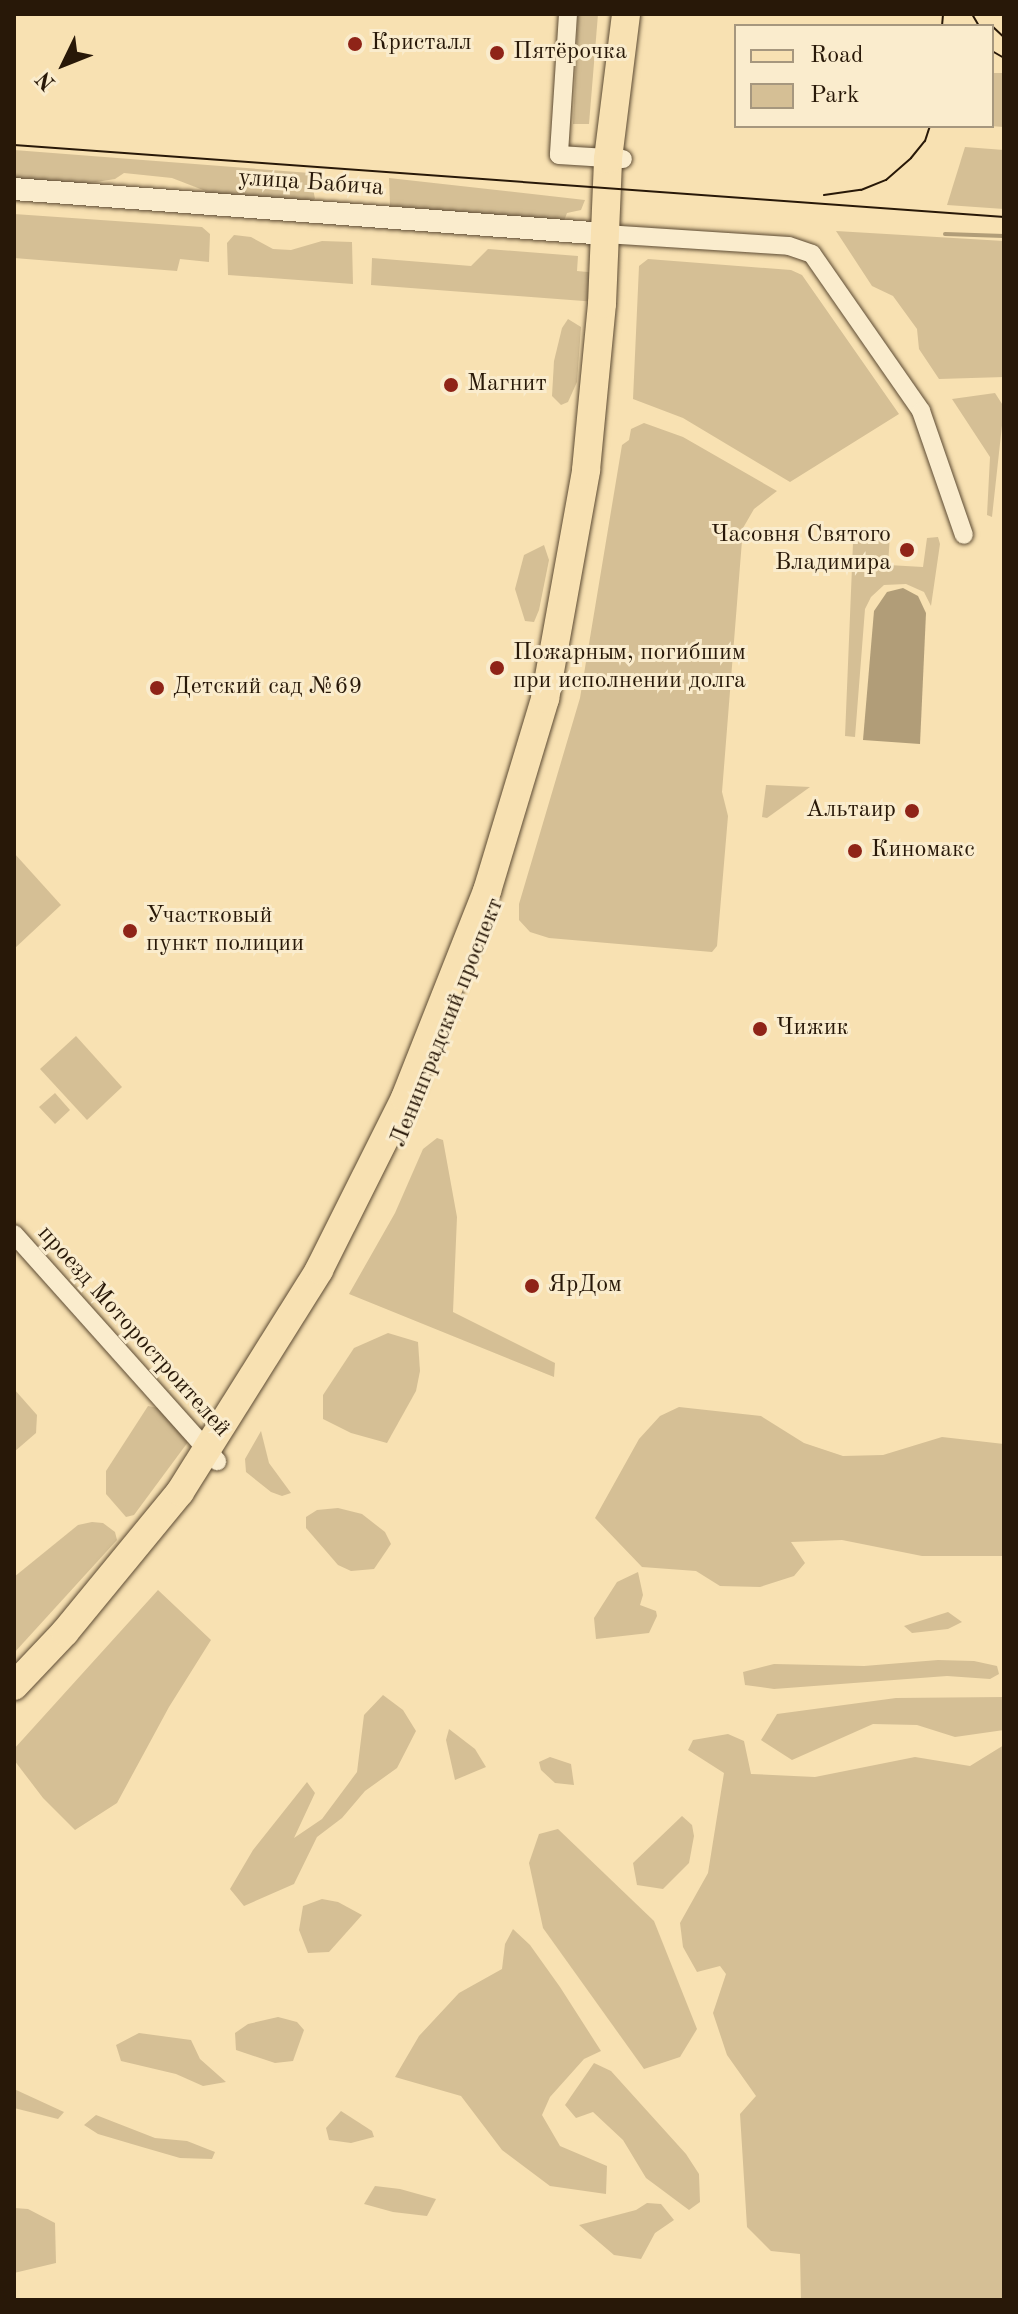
<!DOCTYPE html>
<html>
<head>
<meta charset="utf-8">
<style>
	body { margin:0 }
	#map { position:relative; width:1018px; height:2314px; overflow:hidden; background:#f8e1b2; font-family:"Old Standard TT",serif }
	div>[style] { position:absolute }
	.green>* { inset:0; background:#d5bf95 }
	.water>* { inset:0; background:#b19d78 }
	.stream>* { height:4px; margin:-2px; padding:0 2px; transform-origin:2px; border-radius:2px; background:#b19d78 }
	.roads { filter:drop-shadow(0 0 2px #5c4a32) drop-shadow(0 0 2px #5c4a32) }
	.minor>* { height:18px; margin:-9px; padding:0 9px; transform-origin:9px; border-radius:9px; background:#faeccd }
	.tertiary>* { height:22px; margin:-11px; padding:0 11px; transform-origin:11px; border-radius:11px; background:#faeccd }
	.primary>* { height:28px; margin:-14px; padding:0 14px; transform-origin:14px; border-radius:14px; background:#f8e1b2 }
	.tram>* { height:2px; margin:-1px; padding:0 1px; transform-origin:1px; border-radius:1px; background:#281808 }
	.dots>* { width:22px; height:22px; translate:-50% -50%; box-sizing:border-box; border:4px solid #faeccd; border-radius:50% }
	span { translate:-50% -50%; white-space:nowrap; text-align:center; line-height:1.15; -webkit-text-stroke:6px #faeccd; paint-order:stroke }
	.poi-label { font-size:24px; color:#281808 }
	.left { translate:0 -50%; text-align:left }
	.right { translate:-100% -50%; text-align:right }
	.street-label { font-size:24px; color:#281808 }
	.frame { position:absolute; inset:0; border:16px solid #281808; pointer-events:none }
	.legend { position:absolute; left:734px; top:24px; width:260px; height:104px; box-sizing:border-box; background:#faeccd; border:2px solid #a6977e; margin:0; padding:10px 14px; list-style:none; font-size:24px; color:#281808 }
	.legend li { display:flex; align-items:center; gap:16px; height:40px }
	.legend b { width:40px; border:2px solid #a6977e }
	.north { position:absolute; left:24px; top:24px; width:80px; height:80px; -webkit-text-stroke:6px #faeccd; paint-order:stroke; rotate:227deg; font-size:22px; font-weight:700; line-height:32px; text-align:center; color:#281808 }
	.north::after { content:''; display:block; margin:auto; width:28px; height:36px; background:#281808; clip-path:polygon(50% 0,100% 100%,50% 72%,0 100%) }
</style>
</head>
<body>
<div id="map">
	<div class="green">
		<i style="clip-path:polygon(578px 14px,598px 14px,589px 124px,573px 124px)"></i>
		<i style="clip-path:polygon(992px 73px,1004px 73px,1004px 127px,990px 126px)"></i>
		<i style="clip-path:polygon(965px 147px,1004px 150px,1004px 209px,947px 205px)"></i>
		<i style="clip-path:polygon(14px 150px,310px 173px,315px 199px,310px 202px,216px 195px,172px 178px,124px 173px,115px 179px,77px 185px,14px 180px)"></i>
		<i style="clip-path:polygon(389px 178px,585px 200px,581px 210px,567px 213px,564px 221px,390px 206px)"></i>
		<i style="clip-path:polygon(14px 214px,202px 227px,210px 234px,209px 262px,180px 259px,177px 271px,14px 258px)"></i>
		<i style="clip-path:polygon(836px 231px,1004px 241px,1004px 377px,939px 379px,919px 349px,917px 329px,893px 296px,872px 286px)"></i>
		<i style="clip-path:polygon(234px 235px,251px 237px,273px 249px,291px 250px,322px 241px,352px 242px,353px 284px,228px 275px,227px 243px)"></i>
		<i style="clip-path:polygon(488px 249px,578px 256px,577px 271px,598px 273px,597px 302px,371px 285px,372px 258px,471px 266px)"></i>
		<i style="clip-path:polygon(648px 259px,791px 270px,802px 275px,899px 414px,790px 482px,683px 418px,633px 399px,639px 266px)"></i>
		<i style="clip-path:polygon(568px 319px,581px 327px,577px 382px,568px 402px,561px 405px,552px 396px,554px 361px,562px 328px)"></i>
		<i style="clip-path:polygon(995px 393px,1004px 407px,992px 517px,987px 515px,990px 457px,952px 399px)"></i>
		<i style="clip-path:polygon(644px 423px,683px 437px,777px 491px,754px 509px,743px 528px,722px 792px,728px 816px,717px 946px,712px 952px,549px 938px,530px 932px,519px 920px,519px 904px,580px 698px,622px 445px,629px 440px,631px 429px)"></i>
		<i style="clip-path:polygon(879px 534px,890px 534px,888px 565px,923px 567px,927px 538px,938px 537px,940px 544px,931px 606px,924px 592px,906px 584px,884px 585px,871px 597px,865px 609px,855px 737px,845px 736px,853px 543px,858px 537px,874px 538px)"></i>
		<i style="clip-path:polygon(544px 545px,549px 560px,539px 610px,534px 622px,525px 621px,515px 589px,524px 555px)"></i>
		<i style="clip-path:polygon(766px 785px,767px 785px,810px 787px,767px 818px,762px 817px)"></i>
		<i style="clip-path:polygon(14px 853px,61px 905px,14px 949px)"></i>
		<i style="clip-path:polygon(76px 1036px,122px 1087px,87px 1120px,40px 1069px)"></i>
		<i style="clip-path:polygon(55px 1093px,70px 1110px,55px 1124px,39px 1107px)"></i>
		<i style="clip-path:polygon(437px 1138px,443px 1140px,457px 1217px,453px 1312px,555px 1363px,554px 1377px,349px 1294px,395px 1213px,423px 1149px)"></i>
		<i style="clip-path:polygon(388px 1333px,418px 1342px,420px 1371px,416px 1391px,387px 1443px,351px 1433px,323px 1419px,323px 1395px,354px 1348px)"></i>
		<i style="clip-path:polygon(14px 1389px,37px 1415px,36px 1433px,14px 1452px)"></i>
		<i style="clip-path:polygon(148px 1406px,163px 1409px,188px 1442px,134px 1515px,126px 1517px,106px 1494px,106px 1471px)"></i>
		<i style="clip-path:polygon(679px 1407px,761px 1416px,804px 1443px,843px 1456px,883px 1455px,942px 1437px,1004px 1444px,1004px 1556px,922px 1556px,842px 1540px,791px 1542px,805px 1563px,794px 1576px,760px 1587px,720px 1586px,696px 1571px,642px 1567px,595px 1518px,639px 1439px,660px 1416px)"></i>
		<i style="clip-path:polygon(261px 1431px,269px 1463px,291px 1493px,282px 1496px,271px 1492px,246px 1472px,245px 1459px)"></i>
		<i style="clip-path:polygon(338px 1508px,362px 1514px,385px 1532px,391px 1544px,374px 1569px,351px 1571px,338px 1565px,306px 1528px,306px 1517px,317px 1510px)"></i>
		<i style="clip-path:polygon(92px 1522px,103px 1523px,115px 1532px,117px 1540px,14px 1653px,14px 1577px,78px 1525px)"></i>
		<i style="clip-path:polygon(638px 1572px,643px 1595px,640px 1605px,656px 1611px,657px 1616px,649px 1633px,596px 1639px,594px 1618px,617px 1582px)"></i>
		<i style="clip-path:polygon(158px 1590px,211px 1640px,169px 1707px,117px 1803px,75px 1830px,43px 1798px,14px 1760px,14px 1749px)"></i>
		<i style="clip-path:polygon(948px 1612px,962px 1622px,948px 1629px,912px 1633px,904px 1626px)"></i>
		<i style="clip-path:polygon(938px 1660px,974px 1661px,997px 1666px,999px 1674px,990px 1679px,947px 1676px,774px 1689px,745px 1685px,743px 1672px,774px 1664px,864px 1666px)"></i>
		<i style="clip-path:polygon(383px 1695px,403px 1710px,416px 1731px,397px 1768px,365px 1791px,342px 1818px,317px 1837px,294px 1884px,244px 1906px,230px 1889px,253px 1850px,307px 1782px,315px 1793px,294px 1838px,322px 1819px,357px 1772px,364px 1715px)"></i>
		<i style="clip-path:polygon(1004px 1697px,1004px 1730px,955px 1737px,917px 1725px,873px 1724px,792px 1760px,761px 1740px,777px 1714px,896px 1698px)"></i>
		<i style="clip-path:polygon(449px 1729px,475px 1749px,486px 1767px,455px 1780px,446px 1740px)"></i>
		<i style="clip-path:polygon(728px 1734px,744px 1741px,751px 1774px,815px 1777px,915px 1757px,970px 1766px,1004px 1745px,1004px 2300px,801px 2300px,800px 2254px,771px 2251px,747px 2227px,740px 2114px,756px 2096px,727px 2055px,713px 2013px,726px 1974px,720px 1966px,697px 1972px,683px 1947px,680px 1923px,708px 1873px,724px 1773px,688px 1750px,693px 1740px)"></i>
		<i style="clip-path:polygon(550px 1757px,571px 1764px,574px 1785px,555px 1783px,541px 1770px,539px 1762px)"></i>
		<i style="clip-path:polygon(682px 1816px,692px 1825px,694px 1836px,689px 1863px,663px 1889px,637px 1885px,633px 1863px)"></i>
		<i style="clip-path:polygon(558px 1829px,654px 1921px,697px 2029px,680px 2057px,644px 2069px,543px 1928px,529px 1863px,539px 1834px)"></i>
		<i style="clip-path:polygon(322px 1899px,338px 1902px,362px 1915px,329px 1952px,308px 1953px,299px 1930px,303px 1906px)"></i>
		<i style="clip-path:polygon(513px 1929px,530px 1945px,560px 1987px,601px 2051px,584px 2059px,550px 2097px,542px 2115px,560px 2146px,607px 2166px,606px 2194px,550px 2186px,502px 2150px,461px 2096px,395px 2077px,419px 2036px,459px 1993px,502px 1969px,505px 1944px)"></i>
		<i style="clip-path:polygon(278px 2017px,297px 2022px,304px 2030px,293px 2061px,275px 2063px,236px 2050px,235px 2033px,248px 2024px)"></i>
		<i style="clip-path:polygon(139px 2033px,191px 2040px,200px 2059px,226px 2082px,203px 2086px,176px 2074px,121px 2061px,116px 2045px)"></i>
		<i style="clip-path:polygon(594px 2063px,611px 2071px,686px 2154px,699px 2174px,700px 2202px,689px 2210px,646px 2178px,623px 2140px,593px 2112px,576px 2118px,565px 2105px)"></i>
		<i style="clip-path:polygon(14px 2089px,64px 2112px,58px 2119px,14px 2108px)"></i>
		<i style="clip-path:polygon(341px 2111px,372px 2131px,374px 2137px,351px 2143px,329px 2140px,326px 2128px)"></i>
		<i style="clip-path:polygon(96px 2115px,155px 2138px,187px 2141px,215px 2152px,212px 2159px,180px 2158px,142px 2147px,98px 2134px,84px 2125px)"></i>
		<i style="clip-path:polygon(375px 2186px,400px 2189px,436px 2199px,427px 2216px,393px 2212px,364px 2204px)"></i>
		<i style="clip-path:polygon(647px 2203px,661px 2204px,674px 2220px,655px 2233px,641px 2259px,614px 2255px,579px 2225px,636px 2210px)"></i>
		<i style="clip-path:polygon(14px 2208px,28px 2209px,55px 2223px,56px 2263px,14px 2273px)"></i>
	</div>
	<div class="water">
		<i style="clip-path:polygon(903px 588px,918px 596px,926px 613px,920px 744px,863px 740px,874px 611px,887px 592px)"></i>
	</div>
	<div class="stream">
		<i style="left:945px;top:234px;width:59px;rotate:1.9deg"></i>
	</div>
	<div class="roads">
		<div class="minor">
			<i style="left:568px;top:14px;width:141px;rotate:93.7deg"></i>
			<i style="left:559px;top:155px;width:64px;rotate:3.6deg"></i>
			<i style="left:605px;top:234px;width:184px;rotate:3.7deg"></i>
			<i style="left:789px;top:246px;width:24px;rotate:19deg"></i>
			<i style="left:812px;top:254px;width:191px;rotate:55.2deg"></i>
			<i style="left:921px;top:411px;width:131px;rotate:70.9deg"></i>
			<i style="left:14px;top:1234px;width:305px;rotate:48.2deg"></i>
		</div>
		<div class="tertiary">
			<i style="left:14px;top:189px;width:593px;rotate:4.35deg"></i>
		</div>
		<div class="primary">
			<i style="left:14px;top:1686px;width:74px;rotate:-46.6deg"></i>
			<i style="left:65px;top:1632px;width:181px;rotate:-50.6deg"></i>
			<i style="left:180px;top:1492px;width:262px;rotate:-57.9deg"></i>
			<i style="left:319px;top:1270px;width:192px;rotate:-63.4deg"></i>
			<i style="left:405px;top:1098px;width:223px;rotate:-68.4deg"></i>
			<i style="left:487px;top:891px;width:201px;rotate:-73.2deg"></i>
			<i style="left:545px;top:699px;width:233px;rotate:-79.8deg"></i>
			<i style="left:586px;top:470px;width:167px;rotate:-84.5deg"></i>
			<i style="left:602px;top:304px;width:145px;rotate:-87.6deg"></i>
			<i style="left:608px;top:159px;width:146px;rotate:-82.9deg"></i>
		</div>
	</div>
	<div class="tram">
		<i style="left:972px;top:14px;width:14px;rotate:60deg"></i>
		<i style="left:942px;top:26px;width:12px;rotate:-85deg"></i>
		<i style="left:992px;top:26px;width:16px;rotate:43deg"></i>
		<i style="left:992px;top:51px;width:14px;rotate:30deg"></i>
		<i style="left:14px;top:145px;width:993px;rotate:4.16deg"></i>
		<i style="left:824px;top:195px;width:37px;rotate:-8deg"></i>
		<i style="left:861px;top:190px;width:27px;rotate:-22deg"></i>
		<i style="left:886px;top:180px;width:33px;rotate:-41deg"></i>
		<i style="left:911px;top:158px;width:22px;rotate:-51deg"></i>
		<i style="left:925px;top:141px;width:16px;rotate:-72deg"></i>
	</div>
	<div class="dots">
		<i style="left:355px;top:44px;background:#8f2418"></i>
		<i style="left:497px;top:53px;background:#8f2418"></i>
		<i style="left:451px;top:385px;background:#8f2418"></i>
		<i style="left:907px;top:550px;background:#8f2418"></i>
		<i style="left:497px;top:668px;background:#8f2418"></i>
		<i style="left:157px;top:688px;background:#8f2418"></i>
		<i style="left:912px;top:811px;background:#8f2418"></i>
		<i style="left:855px;top:851px;background:#8f2418"></i>
		<i style="left:130px;top:931px;background:#8f2418"></i>
		<i style="left:760px;top:1029px;background:#8f2418"></i>
		<i style="left:532px;top:1286px;background:#8f2418"></i>
	</div>
	<div class="poi-label">
		<span class="left" style="left:371px;top:44px">Кристалл</span>
		<span class="left" style="left:513px;top:53px">Пятёрочка</span>
		<span class="left" style="left:467px;top:385px">Магнит</span>
		<span class="right" style="left:891px;top:550px">Часовня Святого<br>Владимира</span>
		<span class="left" style="left:513px;top:668px">Пожарным, погибшим<br>при исполнении долга</span>
		<span class="left" style="left:173px;top:688px">Детский сад №69</span>
		<span class="right" style="left:896px;top:811px">Альтаир</span>
		<span class="left" style="left:871px;top:851px">Киномакс</span>
		<span class="left" style="left:146px;top:931px">Участковый<br>пункт полиции</span>
		<span class="left" style="left:776px;top:1029px">Чижик</span>
		<span class="left" style="left:548px;top:1286px">ЯрДом</span>
	</div>
	<div class="street-label">
		<span style="left:311px;top:184px;rotate:4deg">улица Бабича</span>
		<span style="left:448px;top:1023px;rotate:-68deg">Ленинградский проспект</span>
		<span style="left:133px;top:1332px;rotate:48deg">проезд Моторостроителей</span>
	</div>
	<div class="frame"></div>
	<ul class="legend">
	<li><b style="height:10px;background:#f8e1b2"></b>Road</li>
	<li><b style="height:22px;background:#d5bf95"></b>Park</li>
	</ul>
	<div class="north">N</div>
</div>
</body>
</html>
